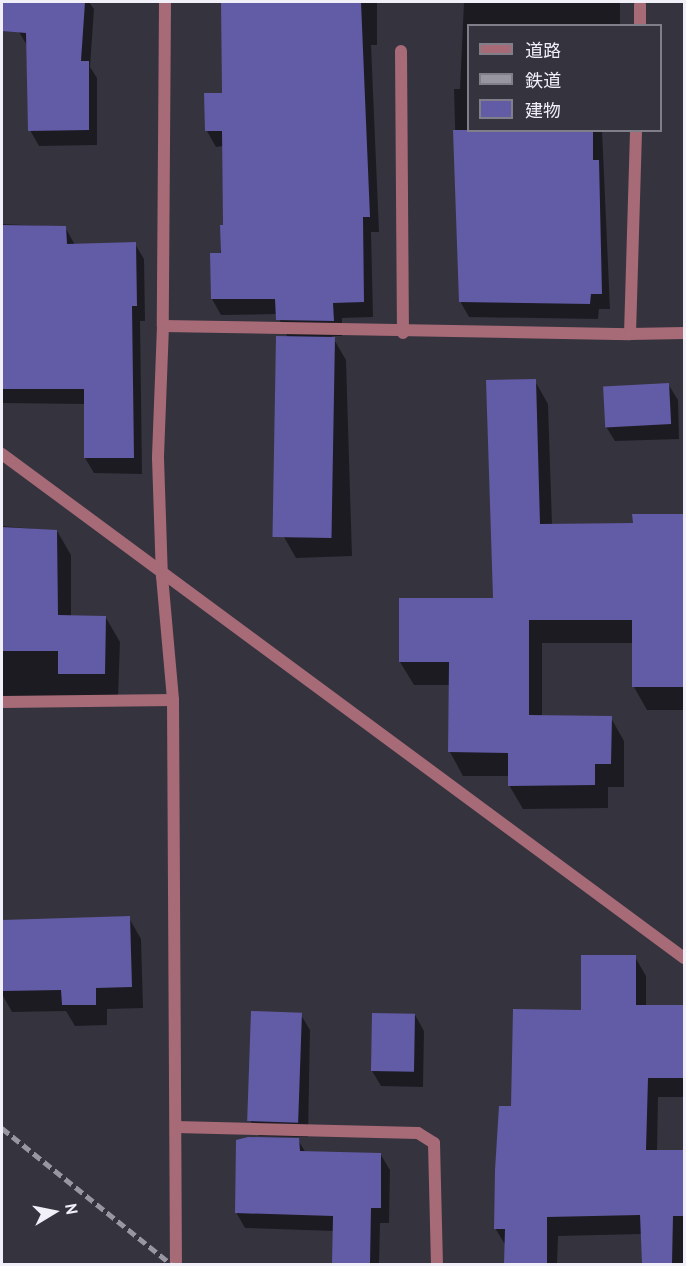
<!DOCTYPE html>
<meta charset="utf-8">
<style>
body{margin:0}
#map{position:relative;width:686px;height:1266px;overflow:hidden;background:#35333e;font-family:"PT Sans","Noto Sans JP",sans-serif}
div>[style]{position:absolute}
.shadow>*{inset:0;background:#0007}
.building>*{inset:0;background:#625ba6;transform-origin:0 0}
.minor>*{height:12px;margin:-6px;padding:0 6px;transform-origin:6px;border-radius:6px;background:#a76a77}
.rail>*{height:4.5px;margin-top:-2.25px;transform-origin:0;background:repeating-linear-gradient(90deg,#9896a0 0 9px,transparent 0 13.5px)}
span{translate:-50% -50%;white-space:nowrap;text-align:center;line-height:1.15;-webkit-text-stroke:6px #35333e;paint-order:stroke}
.frame{position:absolute;inset:0;border:3px solid #f1eff7;pointer-events:none}
.legend{position:absolute;left:467px;top:24px;width:195px;height:108px;box-sizing:border-box;background:#35333e;border:2px solid #807e88;margin:0;padding:8px 10px;list-style:none;font-size:18px;color:#f1eff7}
.legend li{display:flex;align-items:center;gap:12px;height:30px}
.legend b{width:30px;border:2px solid #807e88}
.north{position:absolute;left:24px;top:1182px;width:60px;height:60px;-webkit-text-stroke:4px #35333e;paint-order:stroke;rotate:80deg;font-size:16px;font-weight:700;line-height:24px;text-align:center;color:#f1eff7}
.north::after{content:'';display:block;margin:auto;width:21px;height:27px;background:#f1eff7;clip-path:polygon(50% 0,100% 100%,50% 72%,0 100%)}
</style>
<div id="map">
<div class="shadow">
<i style="clip-path:polygon(22px 2px,89px 2px,94px 9px,90px 67px,97px 78px,97px 145px,39px 146px,30px 130px,28px 47px,19px 32px)"></i>
<i style="clip-path:polygon(223px 2px,377px 2px,377px 45px,371px 45px,379px 232px,371px 232px,373px 317px,342px 318px,342px 336px,332px 336px,346px 360px,352px 556px,296px 558px,284px 537px,288px 338px,277px 314px,221px 315px,212px 299px,225px 227px,223px 146px,216px 147px,207px 131px,223px 94px)"></i>
<i style="clip-path:polygon(464px 2px,620px 2px,620px 26px,468px 26px,468px 130px,602px 130px,610px 309px,599px 309px,598px 319px,469px 317px,460px 301px,454px 89px,460px 89px)"></i>
<i style="clip-path:polygon(2px 224px,65px 227px,75px 245px,135px 244px,144px 259px,145px 321px,140px 321px,142px 474px,94px 473px,85px 458px,85px 404px,2px 403px)"></i>
<i style="clip-path:polygon(535px 381px,548px 404px,552px 525px,634px 525px,634px 516px,684px 516px,684px 710px,647px 710px,634px 687px,634px 643px,542px 643px,542px 717px,611px 718px,624px 741px,624px 787px,608px 787px,608px 808px,523px 809px,509px 785px,509px 776px,463px 776px,450px 752px,451px 685px,414px 685px,400px 662px,495px 599px)"></i>
<i style="clip-path:polygon(668px 384px,678px 400px,679px 439px,615px 441px,605px 425px)"></i>
<i style="clip-path:polygon(2px 526px,57px 531px,71px 555px,71px 617px,106px 618px,120px 642px,118px 698px,2px 701px)"></i>
<i style="clip-path:polygon(129px 918px,141px 939px,143px 1008px,107px 1009px,107px 1025px,75px 1026px,66px 1011px,12px 1012px,2px 994px,2px 922px)"></i>
<i style="clip-path:polygon(635px 957px,646px 976px,646px 1006px,684px 1006px,684px 1097px,658px 1097px,657px 1152px,684px 1151px,683px 1264px,644px 1264px,642px 1234px,558px 1236px,557px 1264px,505px 1264px,506px 1246px,495px 1228px,513px 1108px,582px 1012px)"></i>
<i style="clip-path:polygon(301px 1015px,310px 1030px,308px 1137px,259px 1136px,250px 1120px)"></i>
<i style="clip-path:polygon(415px 1015px,424px 1031px,423px 1087px,381px 1086px,372px 1071px)"></i>
<i style="clip-path:polygon(298px 1140px,306px 1153px,381px 1155px,390px 1170px,389px 1223px,380px 1223px,379px 1264px,333px 1264px,334px 1231px,245px 1228px,236px 1212px)"></i>
</div>
<div class="building">
<i style="clip-path:polygon(2px 2px,85px 2px,81px 61px,89px 61px,89px 130px,28px 131px,26px 33px,2px 31px)"></i>
<i style="clip-path:polygon(221px 2px,361px 2px,370px 217px,363px 217px,364px 302px,333px 303px,334px 321px,276px 320px,275px 299px,211px 299px,210px 253px,221px 253px,220px 225px,223px 225px,222px 131px,205px 131px,204px 93px,222px 93px)"></i>
<i style="clip-path:polygon(453px 130px,593px 130px,593px 160px,599px 160px,602px 294px,591px 294px,590px 304px,459px 302px)"></i>
<i style="clip-path:polygon(2px 225px,66px 226px,67px 244px,136px 242px,137px 306px,132px 306px,134px 458px,84px 458px,84px 389px,2px 389px)"></i>
<i style="left:276px;top:336px;width:59px;height:201px;rotate:1deg"></i>
<i style="clip-path:polygon(536px 379px,540px 524px,633px 523px,632px 514px,684px 514px,684px 687px,632px 687px,632px 620px,529px 620px,529px 715px,612px 716px,611px 764px,595px 764px,595px 785px,508px 786px,508px 753px,448px 752px,449px 662px,399px 662px,399px 598px,493px 598px,486px 380px)"></i>
<i style="left:669px;top:383px;width:41px;height:66px;rotate:87deg"></i>
<i style="clip-path:polygon(2px 527px,57px 530px,58px 615px,106px 616px,105px 674px,58px 674px,58px 651px,2px 651px)"></i>
<i style="clip-path:polygon(130px 916px,132px 987px,96px 988px,96px 1005px,62px 1005px,61px 990px,2px 991px,2px 920px)"></i>
<i style="clip-path:polygon(581px 955px,636px 955px,636px 1005px,684px 1005px,684px 1078px,648px 1078px,646px 1150px,684px 1150px,684px 1216px,673px 1216px,672px 1264px,642px 1264px,640px 1215px,547px 1217px,547px 1264px,504px 1264px,505px 1229px,494px 1229px,495px 1170px,499px 1106px,511px 1106px,513px 1009px,581px 1010px)"></i>
<i style="left:251px;top:1011px;width:51px;height:110px;rotate:2deg"></i>
<i style="left:372px;top:1013px;width:43px;height:58px;rotate:1deg"></i>
<i style="clip-path:polygon(248px 1137px,299px 1138px,300px 1151px,381px 1153px,381px 1208px,371px 1208px,370px 1264px,332px 1264px,333px 1216px,235px 1213px,236px 1140px)"></i>
</div>
<div class="minor">
<i style="left:165px;top:2px;width:324px;rotate:90.4deg"></i>
<i style="left:163px;top:326px;width:132px;rotate:92.2deg"></i>
<i style="left:158px;top:458px;width:118px;rotate:88.1deg"></i>
<i style="left:162px;top:576px;width:124px;rotate:84.9deg"></i>
<i style="left:173px;top:700px;width:564px;rotate:89.7deg"></i>
<i style="left:640px;top:26px;width:21px;rotate:-90deg"></i>
<i style="left:401px;top:51px;width:282px;rotate:89.6deg"></i>
<i style="left:163px;top:326px;width:467px;rotate:1deg"></i>
<i style="left:630px;top:334px;width:204px;rotate:-88.3deg"></i>
<i style="left:630px;top:334px;width:54px;rotate:-1.1deg"></i>
<i style="left:2px;top:454px;width:848px;rotate:36.46deg"></i>
<i style="left:2px;top:702px;width:171px;rotate:-0.7deg"></i>
<i style="left:176px;top:1127px;width:242px;rotate:1.4deg"></i>
<i style="left:418px;top:1133px;width:19px;rotate:32deg"></i>
<i style="left:434px;top:1143px;width:121px;rotate:88.6deg"></i>
</div>
<div class="rail">
<i style="left:2px;top:1128px;width:217px;rotate:38.8deg"></i>
</div>
<div class="frame"></div>
<ul class="legend">
<li><b style="height:8px;background:#a76a77"></b>道路</li>
<li><b style="height:8px;background:#9896a0"></b>鉄道</li>
<li><b style="height:16px;background:#625ba6"></b>建物</li>
</ul>
<div class="north">N</div>
</div>
